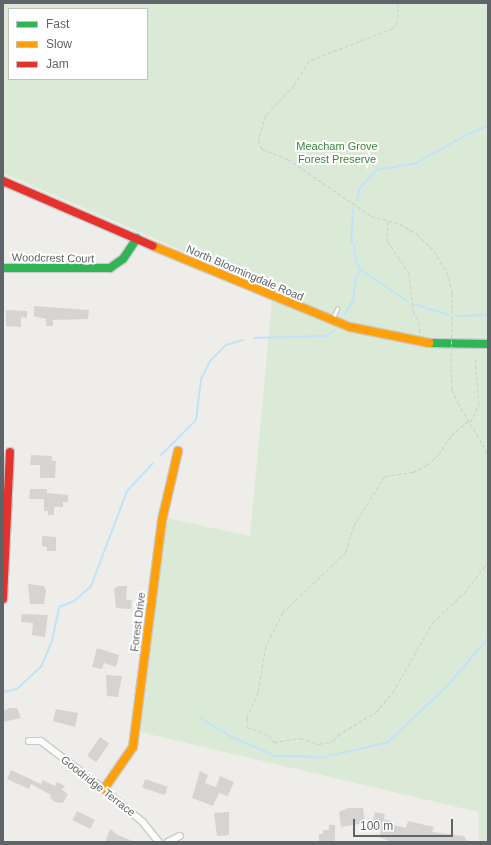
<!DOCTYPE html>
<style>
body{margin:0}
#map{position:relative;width:491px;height:845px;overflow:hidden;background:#efedea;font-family:Helvetica,sans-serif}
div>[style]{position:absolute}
.green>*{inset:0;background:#daead6}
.stream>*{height:2px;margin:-1px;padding:0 1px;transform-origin:1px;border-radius:1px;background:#c0e4f7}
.building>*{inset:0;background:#d6d4d3;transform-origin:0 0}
.path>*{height:1px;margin-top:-0.5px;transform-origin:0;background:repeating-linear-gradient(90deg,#cbcfcc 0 4px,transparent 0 6px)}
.roads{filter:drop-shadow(1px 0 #c9caca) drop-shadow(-1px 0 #c9caca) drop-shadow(0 1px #c9caca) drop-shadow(0 -1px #c9caca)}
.lane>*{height:2.5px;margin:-1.25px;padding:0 1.25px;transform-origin:1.25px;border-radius:1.25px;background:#fdfcfc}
.street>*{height:5.5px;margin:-2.75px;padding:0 2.75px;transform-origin:2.75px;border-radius:2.75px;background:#fdfcfc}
.fast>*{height:8px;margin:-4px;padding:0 4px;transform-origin:4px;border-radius:4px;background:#30b455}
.slow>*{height:8px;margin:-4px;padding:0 4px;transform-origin:4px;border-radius:4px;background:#ff9f0a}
.jam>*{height:8px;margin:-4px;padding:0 4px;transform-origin:4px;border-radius:4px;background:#e5322d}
.path-bridge>*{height:1px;margin-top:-0.5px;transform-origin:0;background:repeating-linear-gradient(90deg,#cbcfcc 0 4px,transparent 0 6px)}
span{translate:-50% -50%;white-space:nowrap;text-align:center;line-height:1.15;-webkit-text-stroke:4px #fff;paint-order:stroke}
.park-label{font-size:11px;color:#3b8538}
.street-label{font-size:11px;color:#5f6468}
.frame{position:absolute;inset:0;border:4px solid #5f6468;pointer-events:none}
.legend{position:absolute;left:8px;top:8px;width:140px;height:72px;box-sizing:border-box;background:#fff;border:1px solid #bfc1c3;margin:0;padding:5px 7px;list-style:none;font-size:12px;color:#5f6468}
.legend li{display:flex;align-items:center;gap:8px;height:20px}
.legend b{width:20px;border:1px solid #bfc1c3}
.scale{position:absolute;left:353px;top:819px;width:100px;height:18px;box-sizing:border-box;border:2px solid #5f6468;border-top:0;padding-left:5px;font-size:12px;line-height:14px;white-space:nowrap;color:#5f6468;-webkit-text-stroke:3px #fff;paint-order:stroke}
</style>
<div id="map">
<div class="green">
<i style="clip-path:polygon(evenodd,3px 3px,488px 3px,488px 842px,479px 842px,478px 812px,136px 731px,162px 517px,250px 536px,273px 290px,3px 173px,3px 3px,9px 9px,147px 9px,147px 79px,9px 79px,9px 9px)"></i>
</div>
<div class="stream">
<i style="left:357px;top:201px;width:13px;rotate:-77deg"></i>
<i style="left:360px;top:188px;width:24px;rotate:-48deg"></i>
<i style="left:376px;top:170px;width:41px;rotate:-9.9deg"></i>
<i style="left:416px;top:163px;width:60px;rotate:-29.1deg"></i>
<i style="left:468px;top:134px;width:22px;rotate:-22deg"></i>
<i style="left:353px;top:208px;width:33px;rotate:93deg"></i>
<i style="left:351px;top:241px;width:5px;rotate:53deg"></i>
<i style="left:354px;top:245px;width:17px;rotate:83deg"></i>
<i style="left:356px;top:262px;width:9px;rotate:58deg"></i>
<i style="left:361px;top:270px;width:57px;rotate:34.2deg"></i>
<i style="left:413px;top:304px;width:37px;rotate:17deg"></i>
<i style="left:345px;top:314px;width:16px;rotate:-60deg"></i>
<i style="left:353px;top:300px;width:23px;rotate:-83deg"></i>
<i style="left:356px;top:277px;width:9px;rotate:-54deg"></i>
<i style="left:457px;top:316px;width:31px;rotate:-2deg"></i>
<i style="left:254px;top:338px;width:71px;rotate:-1.6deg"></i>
<i style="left:325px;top:336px;width:10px;rotate:-29deg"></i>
<i style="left:161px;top:455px;width:49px;rotate:-45deg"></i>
<i style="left:196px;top:420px;width:41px;rotate:-83deg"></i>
<i style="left:201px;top:379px;width:20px;rotate:-63deg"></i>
<i style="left:210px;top:361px;width:23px;rotate:-45deg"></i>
<i style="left:226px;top:345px;width:18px;rotate:-16deg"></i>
<i style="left:3px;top:692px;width:14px;rotate:-12deg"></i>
<i style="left:17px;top:689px;width:33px;rotate:-43deg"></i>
<i style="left:41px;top:667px;width:28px;rotate:-67deg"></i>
<i style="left:52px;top:641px;width:35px;rotate:-78deg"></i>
<i style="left:59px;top:607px;width:16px;rotate:-22deg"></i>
<i style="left:74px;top:601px;width:23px;rotate:-41deg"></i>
<i style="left:91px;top:586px;width:102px;rotate:-69.2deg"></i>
<i style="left:127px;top:491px;width:38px;rotate:-47deg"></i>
<i style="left:201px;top:718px;width:36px;rotate:32deg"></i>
<i style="left:231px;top:737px;width:49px;rotate:22.9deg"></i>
<i style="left:276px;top:756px;width:49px;rotate:1.2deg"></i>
<i style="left:325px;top:757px;width:65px;rotate:-13.4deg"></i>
<i style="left:388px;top:742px;width:83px;rotate:-43.5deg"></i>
<i style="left:448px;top:685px;width:62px;rotate:-49.6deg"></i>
</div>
<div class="building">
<i style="clip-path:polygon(34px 306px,89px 310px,88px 319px,53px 320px,53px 326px,46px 326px,46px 319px,34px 316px)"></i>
<i style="clip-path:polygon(6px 310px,27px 311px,27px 318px,21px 317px,21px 327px,6px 326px)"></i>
<i style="clip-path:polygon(31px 455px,52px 456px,52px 461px,56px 461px,55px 478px,40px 478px,40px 465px,30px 465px)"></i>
<i style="clip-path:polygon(30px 489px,47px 489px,47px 493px,68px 495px,68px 502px,63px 502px,63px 507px,54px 507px,54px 515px,48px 515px,48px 511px,44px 511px,44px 499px,29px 499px)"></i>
<i style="clip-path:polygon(42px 536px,56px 537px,56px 551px,47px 551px,47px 547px,42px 546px)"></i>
<i style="clip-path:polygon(28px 584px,44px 586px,46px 591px,44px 604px,30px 604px)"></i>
<i style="clip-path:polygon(118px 586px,127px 586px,126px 600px,132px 600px,131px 609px,116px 608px,114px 589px)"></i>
<i style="clip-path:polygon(22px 614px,48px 615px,45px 637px,32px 635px,33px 623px,21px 622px)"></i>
<i style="clip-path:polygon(97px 648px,119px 655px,116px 667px,104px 663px,102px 669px,92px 667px)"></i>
<i style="clip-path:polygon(106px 675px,122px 676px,118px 697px,107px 696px)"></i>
<i style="clip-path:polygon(10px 708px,17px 708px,21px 718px,3px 722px,3px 711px)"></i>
<i style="clip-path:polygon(56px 709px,78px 713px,75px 727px,53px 721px)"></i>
<i style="left:100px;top:737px;width:11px;height:23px;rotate:34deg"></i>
<i style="clip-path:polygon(11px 770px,41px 784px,43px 780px,55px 786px,57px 782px,65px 786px,62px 790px,68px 794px,63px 803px,55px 802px,50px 798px,51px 795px,31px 784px,29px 789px,7px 779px)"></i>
<i style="clip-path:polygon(200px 771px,208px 775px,205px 783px,216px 787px,220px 776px,234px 782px,228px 796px,219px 793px,213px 806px,192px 798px)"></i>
<i style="left:145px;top:779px;width:24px;height:9px;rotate:19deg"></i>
<i style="clip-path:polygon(348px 808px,363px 808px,365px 823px,341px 827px,339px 812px)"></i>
<i style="left:77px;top:811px;width:20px;height:10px;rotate:27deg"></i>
<i style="clip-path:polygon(229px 812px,229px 835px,217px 836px,214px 813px)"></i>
<i style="clip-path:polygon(375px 812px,385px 814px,384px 819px,391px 821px,390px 824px,406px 828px,408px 821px,434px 827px,432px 832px,464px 836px,468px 842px,392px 842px,379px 837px,381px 830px,371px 828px)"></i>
<i style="clip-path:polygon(329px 825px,335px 825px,335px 842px,319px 842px,319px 834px,323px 834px,323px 830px,329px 830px)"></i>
<i style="clip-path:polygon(110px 829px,118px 835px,135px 842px,105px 842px)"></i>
</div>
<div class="path">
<i style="left:398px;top:3px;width:18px;rotate:90deg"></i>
<i style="left:398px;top:21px;width:9px;rotate:126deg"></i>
<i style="left:393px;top:28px;width:90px;rotate:158.6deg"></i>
<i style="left:309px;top:61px;width:28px;rotate:122deg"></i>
<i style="left:294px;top:85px;width:41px;rotate:133deg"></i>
<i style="left:266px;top:115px;width:26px;rotate:108deg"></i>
<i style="left:258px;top:140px;width:10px;rotate:66deg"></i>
<i style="left:262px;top:149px;width:28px;rotate:21deg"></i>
<i style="left:288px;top:159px;width:101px;rotate:34.5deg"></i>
<i style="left:371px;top:216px;width:30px;rotate:15deg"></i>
<i style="left:400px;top:224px;width:20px;rotate:30deg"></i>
<i style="left:417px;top:234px;width:24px;rotate:45deg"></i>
<i style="left:434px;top:251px;width:25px;rotate:58deg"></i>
<i style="left:447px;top:272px;width:21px;rotate:76deg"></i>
<i style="left:452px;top:292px;width:29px;rotate:90deg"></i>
<i style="left:388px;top:221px;width:20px;rotate:93deg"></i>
<i style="left:387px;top:241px;width:39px;rotate:55deg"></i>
<i style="left:409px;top:273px;width:38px;rotate:84deg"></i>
<i style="left:413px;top:311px;width:13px;rotate:63deg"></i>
<i style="left:419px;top:323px;width:11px;rotate:85deg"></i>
<i style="left:451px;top:368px;width:21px;rotate:87deg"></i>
<i style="left:452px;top:389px;width:15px;rotate:67deg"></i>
<i style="left:458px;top:403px;width:59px;rotate:59.5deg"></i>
<i style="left:468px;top:421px;width:23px;rotate:139deg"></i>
<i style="left:451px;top:436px;width:22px;rotate:124deg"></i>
<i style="left:439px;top:454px;width:16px;rotate:137deg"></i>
<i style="left:427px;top:465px;width:16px;rotate:153deg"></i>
<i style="left:413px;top:472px;width:28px;rotate:172deg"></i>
<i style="left:385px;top:476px;width:58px;rotate:122.3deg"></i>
<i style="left:354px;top:525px;width:28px;rotate:107deg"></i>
<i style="left:346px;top:552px;width:87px;rotate:136.4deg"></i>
<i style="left:283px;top:612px;width:38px;rotate:117deg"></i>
<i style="left:266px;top:646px;width:47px;rotate:99.9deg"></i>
<i style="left:258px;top:692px;width:27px;rotate:114deg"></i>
<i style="left:247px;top:717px;width:10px;rotate:90deg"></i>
<i style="left:247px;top:727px;width:23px;rotate:20deg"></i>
<i style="left:269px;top:735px;width:9px;rotate:54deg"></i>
<i style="left:274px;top:742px;width:26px;rotate:-9deg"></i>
<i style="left:300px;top:738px;width:20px;rotate:18deg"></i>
<i style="left:319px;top:744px;width:14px;rotate:-12deg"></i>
<i style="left:333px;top:741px;width:8px;rotate:-50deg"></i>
<i style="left:338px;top:735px;width:44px;rotate:-31.2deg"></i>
<i style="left:376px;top:712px;width:26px;rotate:-50deg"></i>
<i style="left:393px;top:692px;width:81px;rotate:-60.3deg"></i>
<i style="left:433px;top:622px;width:42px;rotate:-43.1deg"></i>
<i style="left:464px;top:593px;width:39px;rotate:-52deg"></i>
<i style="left:470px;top:422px;width:20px;rotate:-63deg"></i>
<i style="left:479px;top:404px;width:48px;rotate:-94.8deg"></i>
</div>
<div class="roads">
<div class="lane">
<i style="left:333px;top:318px;width:10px;rotate:-66deg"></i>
</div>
<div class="street">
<i style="left:29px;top:741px;width:12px"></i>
<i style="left:41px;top:741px;width:79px;rotate:37.3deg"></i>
<i style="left:104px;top:789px;width:51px;rotate:40.2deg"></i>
<i style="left:143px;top:822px;width:26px;rotate:51deg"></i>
<i style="left:168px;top:842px;width:13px;rotate:-27deg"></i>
</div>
<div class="fast">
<i style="left:3px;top:268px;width:107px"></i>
<i style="left:110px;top:268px;width:16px;rotate:-35deg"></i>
<i style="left:123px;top:259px;width:25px;rotate:-56deg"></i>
<i style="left:429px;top:343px;width:59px;rotate:1deg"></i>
</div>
<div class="slow">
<i style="left:153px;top:246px;width:213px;rotate:22.4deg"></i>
<i style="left:350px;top:327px;width:81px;rotate:11.4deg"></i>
<i style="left:104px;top:789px;width:51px;rotate:-55.4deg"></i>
<i style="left:133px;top:747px;width:229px;rotate:-82.7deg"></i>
<i style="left:162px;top:520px;width:71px;rotate:-76.9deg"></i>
</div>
<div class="jam">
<i style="left:3px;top:181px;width:163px;rotate:23.4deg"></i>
<i style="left:3px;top:599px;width:147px;rotate:-87.3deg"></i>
</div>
</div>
<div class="path-bridge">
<i style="left:451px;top:368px;width:47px;rotate:-88.8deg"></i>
</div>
<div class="park-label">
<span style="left:337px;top:153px">Meacham Grove<br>Forest Preserve</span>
</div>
<div class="street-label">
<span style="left:53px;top:258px;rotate:1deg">Woodcrest Court</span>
<span style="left:245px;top:273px;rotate:23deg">North Bloomingdale Road</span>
<span style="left:138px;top:622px;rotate:-83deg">Forest Drive</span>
<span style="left:98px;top:786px;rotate:38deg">Goodridge Terrace</span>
</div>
<div class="frame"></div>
<ul class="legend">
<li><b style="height:5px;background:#30b455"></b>Fast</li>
<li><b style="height:5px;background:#ff9f0a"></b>Slow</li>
<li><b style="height:5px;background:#e5322d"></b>Jam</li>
</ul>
<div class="scale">100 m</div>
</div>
